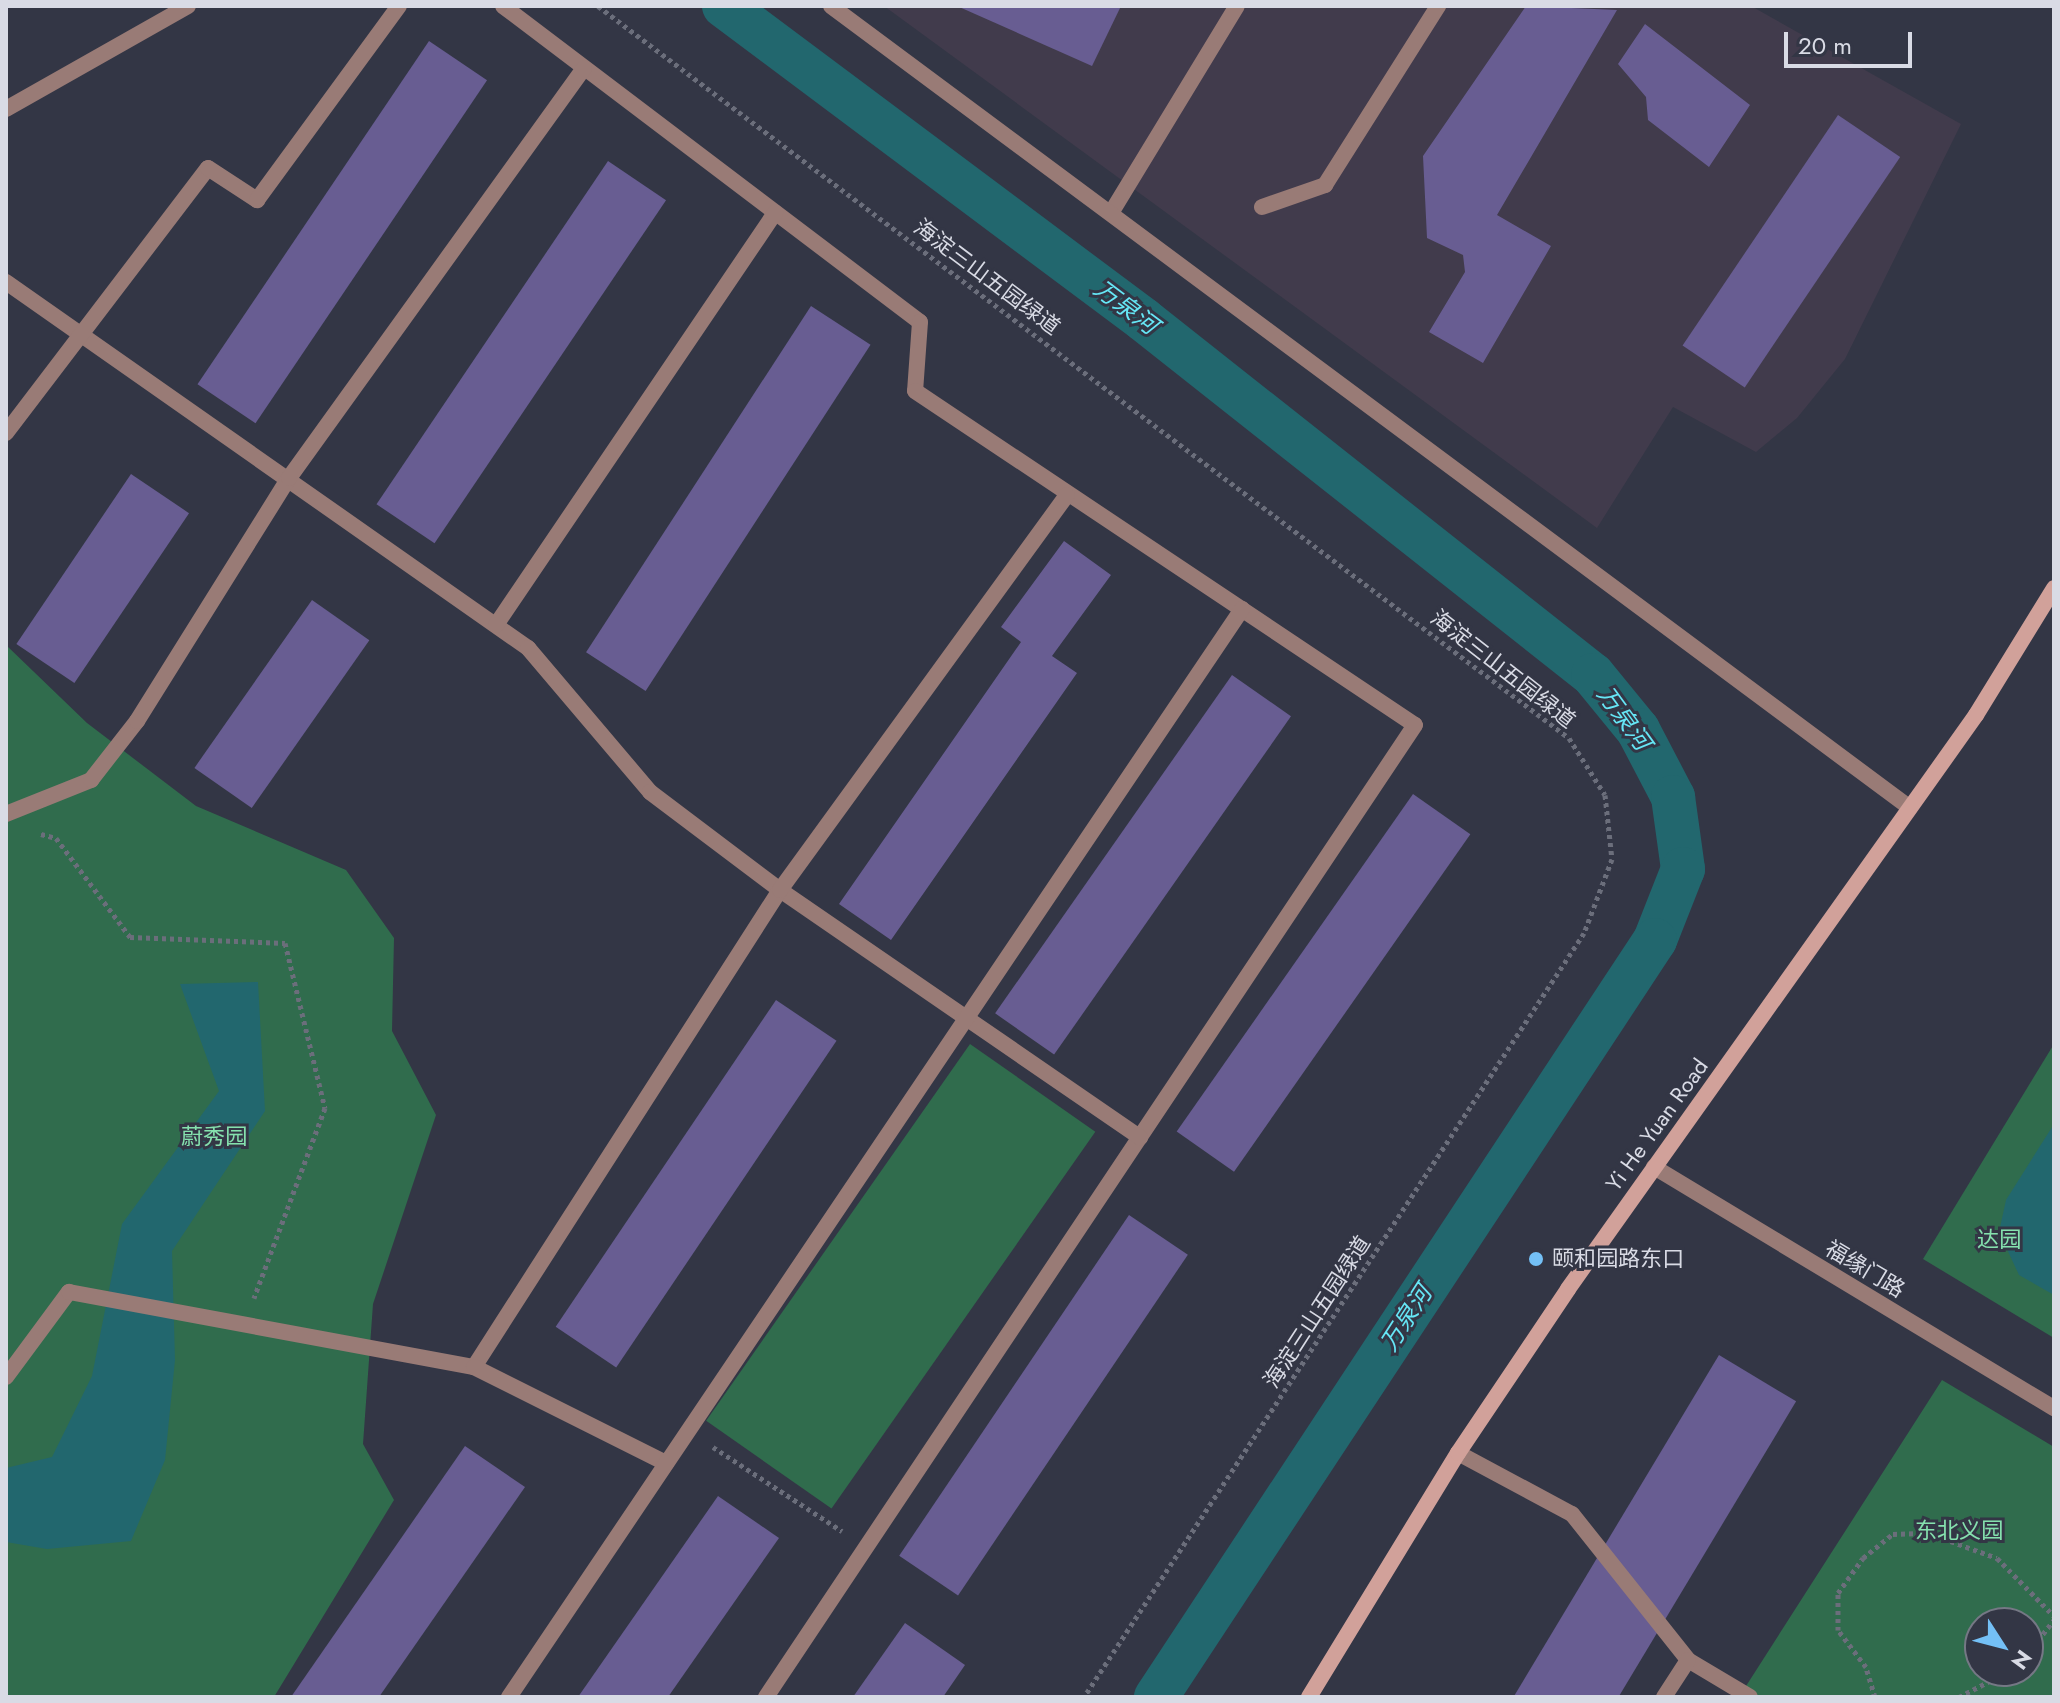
<!DOCTYPE html>
<meta charset="utf-8">
<style>
body{margin:0}
#map{position:relative;width:2060px;height:1703px;overflow:hidden;background:#333645;font-family:Jost,"Noto Sans SC",sans-serif}
div>[style]{position:absolute}
.commercial>*{inset:0;background:#413b4c}
.green>*{inset:0;background:#306c4d;transform-origin:0 0}
.water>*{inset:0;background:#22676e}
.canal>*{height:44px;margin:-22px;padding:0 22px;transform-origin:22px;border-radius:22px;background:#22676e}
.building>*{inset:0;background:#685d92;transform-origin:0 0}
.path>*{height:5px;margin-top:-2.5px;transform-origin:0;background:repeating-linear-gradient(90deg,#6b6e7b 0 4px,transparent 0 8px)}
.lane>*{height:16px;margin:-8px;padding:0 8px;transform-origin:8px;border-radius:8px;background:#997b76}
.street>*{height:16px;margin:-8px;padding:0 8px;transform-origin:8px;border-radius:8px;background:#997b76}
.secondary>*{height:16px;margin:-8px;padding:0 8px;transform-origin:8px;border-radius:8px;background:#d1a19a}
.dots>*{width:22px;height:22px;translate:-50% -50%;box-sizing:border-box;border:4px solid #333645;border-radius:50%}
span{translate:-50% -50%;white-space:nowrap;text-align:center;line-height:1.15;-webkit-text-stroke:6px #333645;paint-order:stroke}
.street-label{font-size:22px;color:#d9dbe5}
.park-label{font-size:22px;color:#85e1ae}
.poi-label{font-size:22px;color:#d9dbe5}
.left{translate:0 -50%;text-align:left}
.water-label{font-size:24px;color:#66e7f6;font-style:italic}
.frame{position:absolute;inset:0;border:8px solid #d9dbe5;pointer-events:none}
.north{position:absolute;left:1964px;top:1607px;width:80px;height:80px;box-sizing:border-box;background:#333645;border:2px solid #757885;border-radius:50%;rotate:126deg;font-size:22px;font-weight:700;line-height:32px;text-align:center;color:#d9dbe5}
.north::after{content:'';display:block;margin:auto;width:28px;height:36px;background:#74c0f6;clip-path:polygon(50% 0,100% 100%,50% 72%,0 100%)}
.scale{position:absolute;left:1784px;top:32px;width:128px;height:36px;box-sizing:border-box;border:4px solid #d9dbe5;border-top:0;padding-left:10px;font-size:24px;line-height:28px;white-space:nowrap;color:#d9dbe5;-webkit-text-stroke:6px #333645;paint-order:stroke}
</style>
<div id="map">
<div class="commercial">
<i style="clip-path:polygon(884px 6px,1751px 6px,1961px 124px,1845px 359px,1797px 418px,1756px 452px,1673px 407px,1597px 528px)"></i>
</div>
<div class="green">
<i style="clip-path:polygon(6px 645px,87px 723px,196px 806px,346px 870px,394px 938px,392px 1031px,436px 1115px,373px 1304px,363px 1444px,394px 1500px,274px 1697px,6px 1697px)"></i>
<i style="left:970px;top:1044px;width:153px;height:460px;rotate:35deg"></i>
<i style="clip-path:polygon(2054px 1044px,2054px 1338px,1923px 1259px)"></i>
<i style="clip-path:polygon(evenodd,1942px 1380px,2054px 1447px,2054px 1697px,1739px 1697px,1942px 1380px,1980px 1623px,2028px 1623px,2028px 1671px,1980px 1671px,1980px 1623px)"></i>
</div>
<div class="water">
<i style="clip-path:polygon(258px 982px,265px 1111px,172px 1251px,175px 1360px,165px 1460px,131px 1541px,47px 1549px,6px 1542px,6px 1468px,52px 1457px,92px 1376px,122px 1224px,219px 1091px,180px 984px)"></i>
<i style="clip-path:polygon(2054px 1124px,2054px 1295px,2019px 1275px,1999px 1232px,2006px 1200px)"></i>
</div>
<div class="canal">
<i style="left:724px;top:6px;width:524px;rotate:36.78deg"></i>
<i style="left:1144px;top:320px;width:572px;rotate:38.33deg"></i>
<i style="left:1593px;top:675px;width:71px;rotate:50.7deg"></i>
<i style="left:1638px;top:730px;width:76px;rotate:62.4deg"></i>
<i style="left:1673px;top:797px;width:73px;rotate:82.1deg"></i>
<i style="left:1683px;top:869px;width:76px;rotate:111.5deg"></i>
<i style="left:1655px;top:940px;width:907px;rotate:123.39deg"></i>
</div>
<div class="building">
<i style="clip-path:polygon(957px 6px,1121px 6px,1092px 66px)"></i>
<i style="clip-path:polygon(1526px 6px,1617px 10px,1497px 215px,1551px 246px,1483px 363px,1429px 332px,1465px 272px,1463px 255px,1427px 238px,1423px 156px)"></i>
<i style="clip-path:polygon(1645px 24px,1750px 105px,1709px 167px,1648px 120px,1646px 97px,1618px 64px)"></i>
<i style="left:429px;top:41px;width:70px;height:414px;rotate:34deg"></i>
<i style="left:1838px;top:115px;width:75px;height:278px;rotate:34deg"></i>
<i style="left:608px;top:161px;width:70px;height:414px;rotate:34deg"></i>
<i style="left:811px;top:306px;width:71px;height:413px;rotate:33deg"></i>
<i style="left:131px;top:474px;width:70px;height:205px;rotate:34deg"></i>
<i style="clip-path:polygon(1064px 541px,1111px 575px,1052px 656px,1077px 673px,891px 940px,839px 904px,1021px 642px,1001px 627px)"></i>
<i style="left:312px;top:600px;width:70px;height:205px;rotate:35deg"></i>
<i style="left:1232px;top:675px;width:72px;height:413px;rotate:35deg"></i>
<i style="left:1413px;top:794px;width:70px;height:412px;rotate:35deg"></i>
<i style="left:776px;top:1000px;width:73px;height:394px;rotate:34deg"></i>
<i style="left:1129px;top:1215px;width:71px;height:411px;rotate:34deg"></i>
<i style="left:1719px;top:1355px;width:90px;height:399px;rotate:31deg"></i>
<i style="clip-path:polygon(465px 1446px,525px 1487px,379px 1697px,291px 1697px)"></i>
<i style="clip-path:polygon(718px 1496px,779px 1538px,668px 1697px,578px 1697px)"></i>
<i style="clip-path:polygon(905px 1623px,965px 1665px,943px 1697px,853px 1697px)"></i>
</div>
<div class="path">
<i style="left:598px;top:6px;width:1216px;rotate:37.01deg"></i>
<i style="left:1569px;top:738px;width:67px;rotate:57.7deg"></i>
<i style="left:1605px;top:795px;width:64px;rotate:83.8deg"></i>
<i style="left:1612px;top:859px;width:79px;rotate:110.7deg"></i>
<i style="left:1584px;top:933px;width:913px;rotate:123.2deg"></i>
<i style="left:41px;top:834px;width:16px;rotate:15deg"></i>
<i style="left:56px;top:838px;width:124px;rotate:53.2deg"></i>
<i style="left:130px;top:937px;width:155px;rotate:2.2deg"></i>
<i style="left:285px;top:943px;width:170px;rotate:76.4deg"></i>
<i style="left:325px;top:1108px;width:203px;rotate:110.5deg"></i>
<i style="left:713px;top:1447px;width:154px;rotate:33.1deg"></i>
<i style="left:2028px;top:1653px;width:42px;rotate:-51.8deg"></i>
<i style="left:1875px;top:1697px;width:31px;rotate:-107deg"></i>
<i style="left:1866px;top:1667px;width:46px;rotate:-127.1deg"></i>
<i style="left:1838px;top:1630px;width:37px;rotate:-90deg"></i>
<i style="left:1838px;top:1593px;width:43px;rotate:-54.5deg"></i>
<i style="left:1863px;top:1558px;width:38px;rotate:-39deg"></i>
<i style="left:1893px;top:1534px;width:35px;rotate:-2deg"></i>
<i style="left:1928px;top:1533px;width:73px;rotate:19.9deg"></i>
<i style="left:1997px;top:1558px;width:81px;rotate:45.5deg"></i>
<i style="left:1959px;top:1697px;width:56px;rotate:-27.5deg"></i>
</div>
<div class="lane">
<i style="left:503px;top:6px;width:523px;rotate:37.15deg"></i>
<i style="left:920px;top:322px;width:69px;rotate:94.1deg"></i>
<i style="left:915px;top:391px;width:601px;rotate:33.74deg"></i>
<i style="left:1415px;top:725px;width:1169px;rotate:123.73deg"></i>
<i style="left:1262px;top:207px;width:67px;rotate:-19.2deg"></i>
<i style="left:1325px;top:185px;width:212px;rotate:-57.7deg"></i>
<i style="left:1111px;top:213px;width:242px;rotate:-58.7deg"></i>
<i style="left:6px;top:282px;width:638px;rotate:35.04deg"></i>
<i style="left:528px;top:648px;width:189px;rotate:49.7deg"></i>
<i style="left:650px;top:792px;width:163px;rotate:37deg"></i>
<i style="left:780px;top:890px;width:437px;rotate:34.5deg"></i>
<i style="left:6px;top:433px;width:333px;rotate:-52.7deg"></i>
<i style="left:208px;top:168px;width:59px;rotate:33.1deg"></i>
<i style="left:257px;top:200px;width:240px;rotate:-53.8deg"></i>
<i style="left:496px;top:625px;width:498px;rotate:-55.9deg"></i>
<i style="left:6px;top:814px;width:92px;rotate:-21.8deg"></i>
<i style="left:91px;top:780px;width:75px;rotate:-52.1deg"></i>
<i style="left:137px;top:721px;width:287px;rotate:-58deg"></i>
<i style="left:289px;top:478px;width:505px;rotate:-54.26deg"></i>
<i style="left:474px;top:1367px;width:567px;rotate:-57.32deg"></i>
<i style="left:780px;top:890px;width:488px;rotate:-54deg"></i>
<i style="left:6px;top:1377px;width:106px;rotate:-53.5deg"></i>
<i style="left:69px;top:1292px;width:412px;rotate:10.5deg"></i>
<i style="left:474px;top:1367px;width:215px;rotate:26.6deg"></i>
<i style="left:1458px;top:1453px;width:129px;rotate:28.2deg"></i>
<i style="left:1572px;top:1514px;width:186px;rotate:51.5deg"></i>
<i style="left:1688px;top:1660px;width:72px;rotate:30.8deg"></i>
<i style="left:509px;top:1697px;width:1312px;rotate:-56.03deg"></i>
<i style="left:1664px;top:1697px;width:44px;rotate:-57deg"></i>
</div>
<div class="street">
<i style="left:831px;top:6px;width:1344px;rotate:36.62deg"></i>
<i style="left:6px;top:109px;width:209px;rotate:-29.5deg"></i>
<i style="left:1654px;top:1167px;width:467px;rotate:31.1deg"></i>
</div>
<div class="secondary">
<i style="left:1309px;top:1697px;width:286px;rotate:-58.6deg"></i>
<i style="left:1458px;top:1453px;width:197px;rotate:-56.1deg"></i>
<i style="left:1568px;top:1289px;width:704px;rotate:-54.59deg"></i>
<i style="left:1976px;top:715px;width:149px;rotate:-58.4deg"></i>
</div>
<div class="dots">
<i style="left:1536px;top:1259px;background:#74c0f6"></i>
</div>
<div class="street-label">
<span style="left:987px;top:277px;rotate:37deg">海淀三山五园绿道</span>
<span style="left:1503px;top:669px;rotate:38deg">海淀三山五园绿道</span>
<span style="left:1657px;top:1125px;rotate:-54deg">Yi He Yuan Road</span>
<span style="left:1865px;top:1269px;rotate:31deg">福缘门路</span>
<span style="left:1317px;top:1312px;rotate:-57deg">海淀三山五园绿道</span>
</div>
<div class="park-label">
<span style="left:214px;top:1137px">蔚秀园</span>
<span style="left:1999px;top:1240px">达园</span>
<span style="left:1959px;top:1531px">东北义园</span>
</div>
<div class="poi-label">
<span class="left" style="left:1552px;top:1259px">颐和园路东口</span>
</div>
<div class="water-label">
<span style="left:1126px;top:307px;rotate:37deg">万泉河</span>
<span style="left:1624px;top:718px;rotate:54deg">万泉河</span>
<span style="left:1406px;top:1318px;rotate:-57deg">万泉河</span>
</div>
<div class="frame"></div>
<div class="north">N</div>
<div class="scale">20 m</div>
</div>
